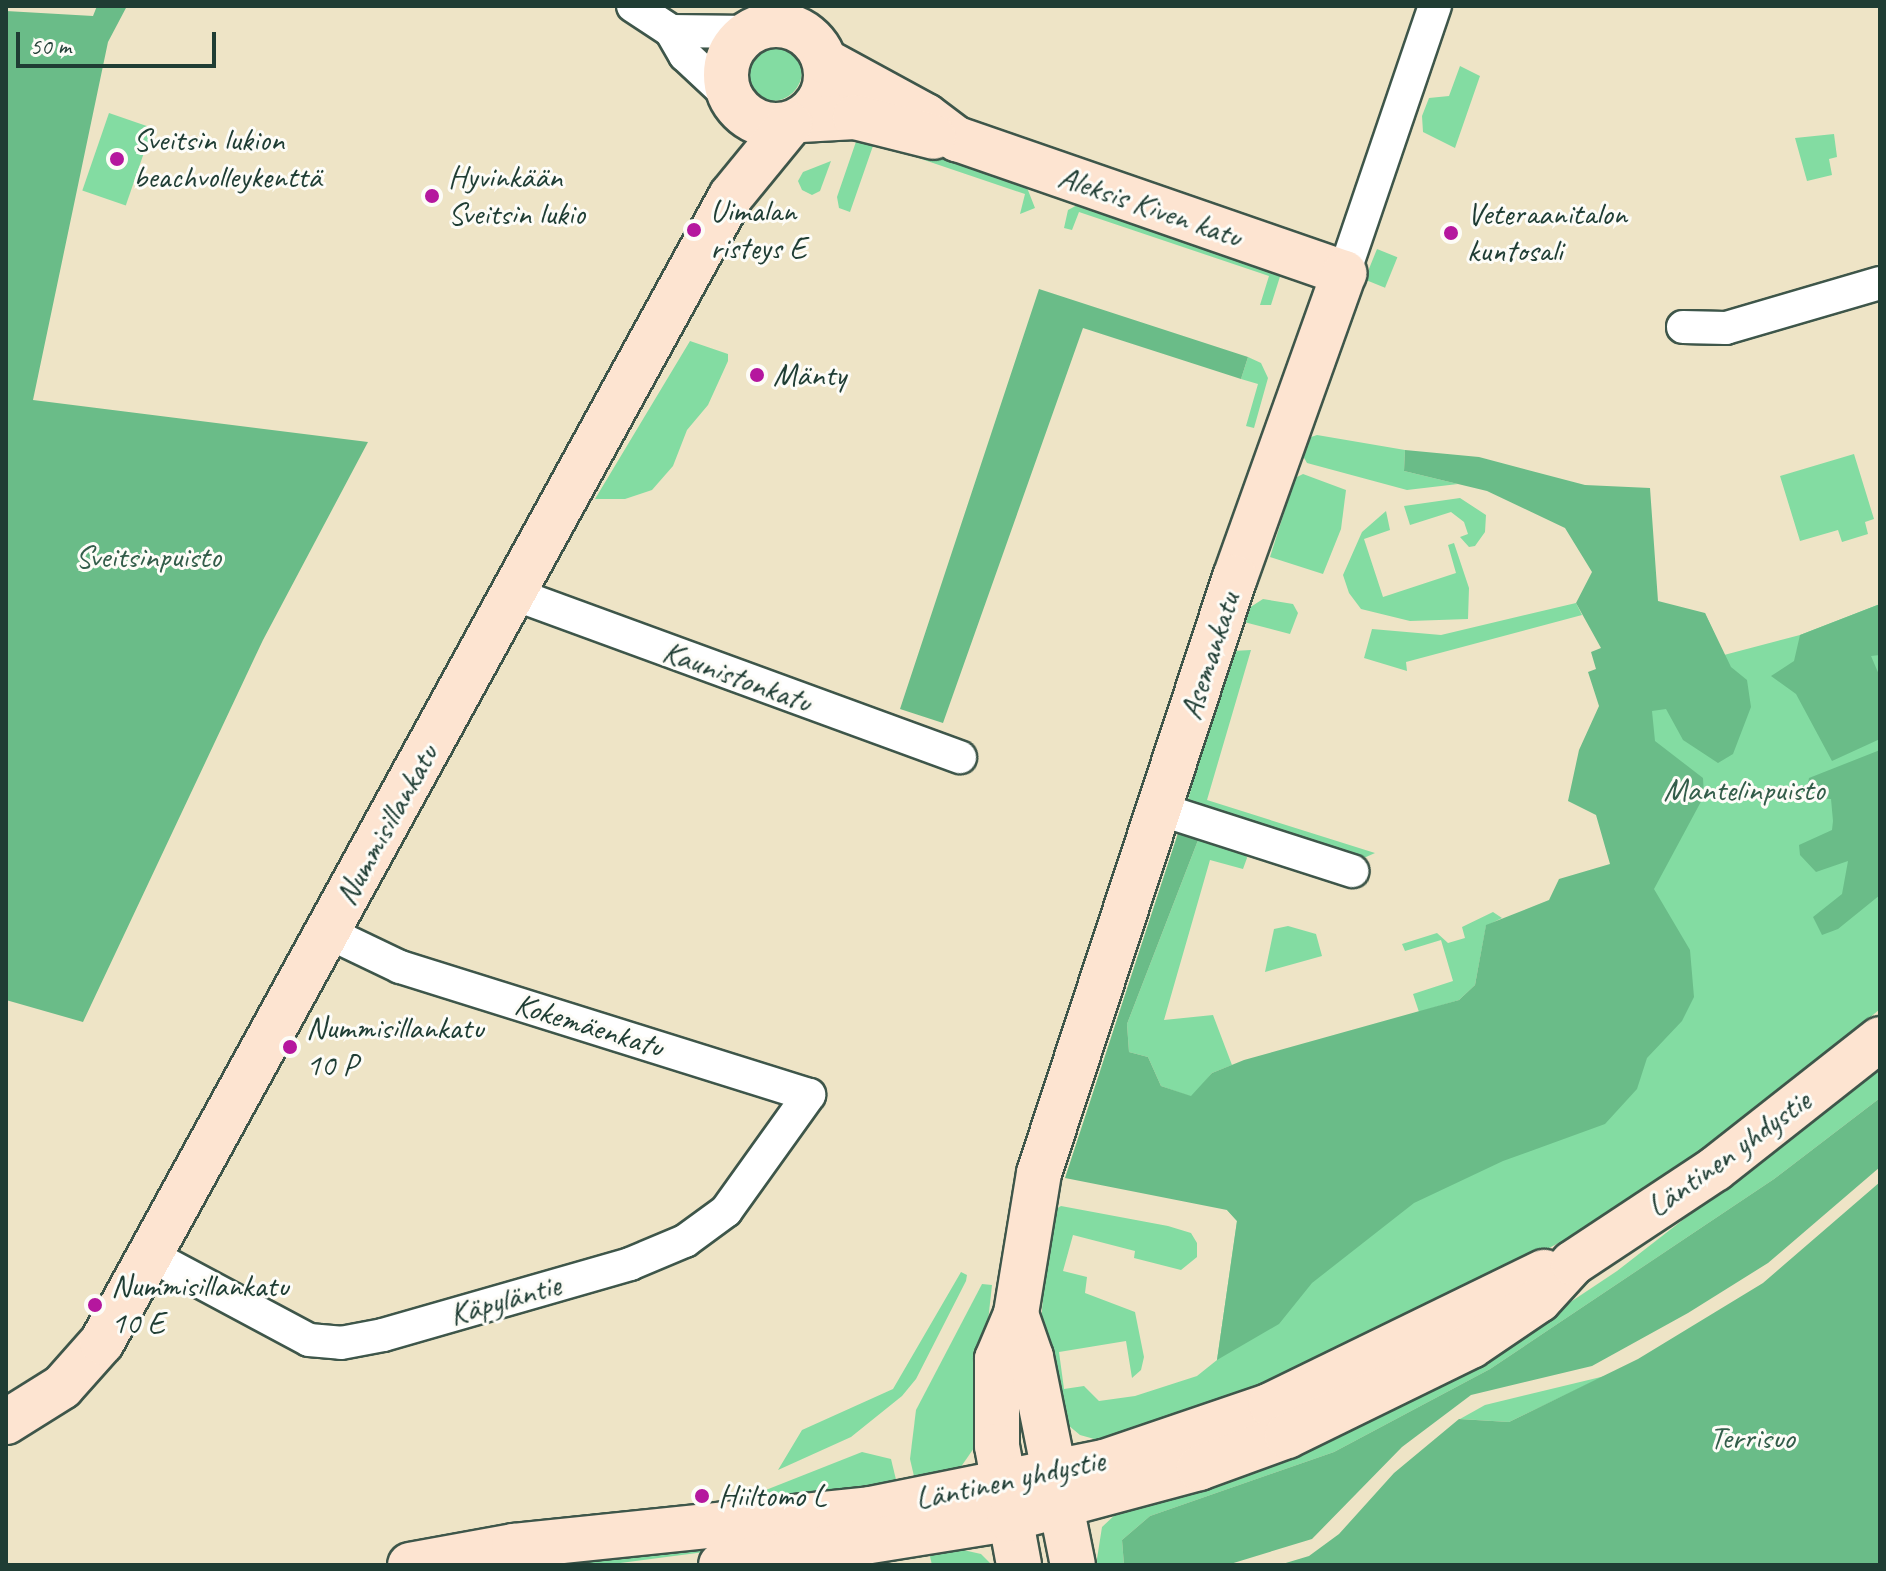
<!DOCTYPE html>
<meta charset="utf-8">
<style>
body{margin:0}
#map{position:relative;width:1886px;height:1571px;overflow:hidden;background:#eee4c6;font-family:Caveat,sans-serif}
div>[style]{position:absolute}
.green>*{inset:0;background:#83dca2;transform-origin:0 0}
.round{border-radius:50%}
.forest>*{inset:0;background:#6abc88}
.roads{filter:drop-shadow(2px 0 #3e564a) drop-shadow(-2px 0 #3e564a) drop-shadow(0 2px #3e564a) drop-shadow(0 -2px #3e564a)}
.street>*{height:32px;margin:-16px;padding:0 16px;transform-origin:16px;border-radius:16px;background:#fff}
.secondary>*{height:44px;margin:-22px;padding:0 22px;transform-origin:22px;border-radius:22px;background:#fde4d1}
.secondary>.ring{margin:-22px;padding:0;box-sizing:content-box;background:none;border:44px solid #fde4d1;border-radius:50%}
.dots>*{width:22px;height:22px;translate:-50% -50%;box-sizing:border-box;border:4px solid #fdfcf7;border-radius:50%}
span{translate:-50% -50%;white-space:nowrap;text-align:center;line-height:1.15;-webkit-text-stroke:6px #fdfcf7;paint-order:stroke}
.poi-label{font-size:32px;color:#1f3d34}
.left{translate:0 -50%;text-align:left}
.street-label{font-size:32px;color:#1f3d34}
.park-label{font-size:32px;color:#335d4a}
.frame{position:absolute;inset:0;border:8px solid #1f3d34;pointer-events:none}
.scale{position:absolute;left:16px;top:32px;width:200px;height:36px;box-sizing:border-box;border:4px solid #1f3d34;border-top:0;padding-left:10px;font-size:24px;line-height:28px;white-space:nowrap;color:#1f3d34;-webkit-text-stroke:6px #fdfcf7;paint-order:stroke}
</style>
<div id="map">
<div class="green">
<i class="round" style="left:742px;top:41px;width:60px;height:60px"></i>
<i style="clip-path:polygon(1460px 66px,1480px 76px,1455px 148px,1423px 132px,1422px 116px,1429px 98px,1449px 96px)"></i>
<i style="left:109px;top:113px;width:46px;height:82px;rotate:19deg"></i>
<i style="clip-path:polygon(860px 130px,1024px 180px,1035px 208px,1020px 214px,1025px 194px,874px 143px,850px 212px,839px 208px,837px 197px)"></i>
<i style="clip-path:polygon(1834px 134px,1837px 157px,1829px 159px,1832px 175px,1807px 181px,1795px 138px)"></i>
<i style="clip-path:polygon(831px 161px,820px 191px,812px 195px,802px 190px,798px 181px,803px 172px)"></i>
<i style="clip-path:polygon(1083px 202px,1283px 267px,1271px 305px,1260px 305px,1269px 276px,1079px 212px,1072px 230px,1064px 228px,1068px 210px)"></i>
<i style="left:1377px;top:249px;width:22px;height:33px;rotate:22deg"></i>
<i style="clip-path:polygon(690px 341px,728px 354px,728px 361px,708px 405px,687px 430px,673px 466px,652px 490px,625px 499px,595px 499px)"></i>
<i style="clip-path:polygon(1248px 357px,1261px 363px,1268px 378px,1254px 428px,1246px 426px,1258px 384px,1241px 379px)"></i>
<i style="clip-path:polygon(1317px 435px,1405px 450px,1404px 471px,1458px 484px,1407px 490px,1307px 463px,1303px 456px,1308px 438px)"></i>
<i style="clip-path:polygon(1854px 454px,1874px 519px,1865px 522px,1868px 534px,1842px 542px,1838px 530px,1800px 541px,1780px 476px)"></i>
<i style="clip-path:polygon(1303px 474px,1346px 490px,1341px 529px,1323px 574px,1270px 557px,1295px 478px)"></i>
<i style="clip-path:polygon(1460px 498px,1486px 515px,1485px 532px,1475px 546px,1469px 547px,1460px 537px,1468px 534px,1464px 522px,1451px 512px,1410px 525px,1404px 506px)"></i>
<i style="clip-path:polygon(1386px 511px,1390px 530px,1364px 539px,1383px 597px,1456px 573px,1448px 545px,1454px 543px,1469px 588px,1468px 619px,1410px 621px,1361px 609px,1349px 593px,1343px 575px,1362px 532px)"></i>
<i style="clip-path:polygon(1263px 599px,1293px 604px,1298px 613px,1290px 634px,1244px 622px,1249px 608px)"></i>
<i style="clip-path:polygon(1576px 603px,1582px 615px,1406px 662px,1407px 671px,1364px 658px,1372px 629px,1441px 635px)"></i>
<i style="clip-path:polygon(1880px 604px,1880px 1009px,1747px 1122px,1608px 1216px,1369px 1346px,1105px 1442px,1080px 1435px,1068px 1425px,1057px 1408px,1040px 1338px,1049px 1213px,1061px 1206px,1168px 1226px,1191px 1233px,1197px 1243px,1197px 1257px,1181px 1270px,1134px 1258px,1135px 1251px,1073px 1235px,1063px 1271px,1087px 1277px,1085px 1293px,1135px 1312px,1144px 1357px,1141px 1370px,1132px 1378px,1126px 1341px,1059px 1352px,1064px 1389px,1084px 1386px,1099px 1401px,1135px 1396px,1197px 1376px,1217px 1360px,1237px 1221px,1227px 1210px,1189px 1096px,1161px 1086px,1148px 1057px,1129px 1052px,1127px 1024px,1200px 835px,1245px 851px,1247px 858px,1243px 869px,1210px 860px,1164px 1020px,1213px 1015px,1232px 1065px,1212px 1073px,1193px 1096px,1515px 994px,1632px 894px,1594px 764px,1705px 613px,1724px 655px,1800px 635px)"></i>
<i style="clip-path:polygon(1251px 650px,1207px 800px,1375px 853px,1357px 861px,1185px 809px,1233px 651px)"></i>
<i style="clip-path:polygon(1493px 912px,1502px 918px,1486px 926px,1475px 985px,1459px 1000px,1419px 1012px,1413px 994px,1453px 981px,1441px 940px,1405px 951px,1402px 944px,1437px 933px,1448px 943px,1465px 938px,1462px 927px)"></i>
<i style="clip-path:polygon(1288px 926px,1316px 934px,1322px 956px,1265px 972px,1274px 929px)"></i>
<i style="clip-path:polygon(1880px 1067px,1880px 1098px,1774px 1179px,1490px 1369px,1334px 1452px,1150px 1516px,1122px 1540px,1124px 1565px,1096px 1565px,1102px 1527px,1131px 1500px,1539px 1323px,1617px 1271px)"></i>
<i style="clip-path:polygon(961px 1272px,967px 1275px,966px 1281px,916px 1379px,902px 1396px,851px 1437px,778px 1470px,802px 1430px,893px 1389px)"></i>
<i style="clip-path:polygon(982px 1284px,992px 1285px,974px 1448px,958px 1471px,917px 1489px,910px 1459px,916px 1410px)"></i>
<i style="clip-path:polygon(1605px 1376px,1509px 1422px,1460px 1419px,1485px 1405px)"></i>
<i style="clip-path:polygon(862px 1452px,891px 1459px,899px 1492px,733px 1503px)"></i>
<i style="clip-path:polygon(765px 1544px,605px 1565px,515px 1565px,510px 1559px)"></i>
<i style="clip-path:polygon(950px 1547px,981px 1554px,992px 1565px,932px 1565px,928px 1548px)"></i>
</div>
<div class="forest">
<i style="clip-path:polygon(97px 6px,127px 6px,108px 42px,33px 400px,368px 442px,263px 640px,83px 1022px,6px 1000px,6px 11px,93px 16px)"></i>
<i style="clip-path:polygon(1039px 289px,1248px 357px,1241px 379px,1083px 328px,943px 723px,900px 709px)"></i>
<i style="clip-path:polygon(1405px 450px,1479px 457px,1585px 485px,1650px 488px,1658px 601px,1705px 613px,1731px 667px,1747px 680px,1751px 707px,1733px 754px,1718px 763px,1683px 740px,1666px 709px,1652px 711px,1655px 741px,1703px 778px,1704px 796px,1654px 889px,1690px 950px,1694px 997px,1682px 1021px,1647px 1058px,1637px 1089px,1605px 1124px,1503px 1161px,1414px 1203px,1312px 1283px,1279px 1324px,1217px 1360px,1237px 1221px,1227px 1210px,1065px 1178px,1179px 830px,1200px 835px,1127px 1024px,1129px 1052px,1148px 1057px,1161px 1086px,1191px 1096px,1212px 1073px,1244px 1060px,1459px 1000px,1475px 985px,1486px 925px,1549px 900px,1559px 879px,1610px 864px,1596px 815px,1568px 801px,1579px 750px,1599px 706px,1588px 672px,1596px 669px,1591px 652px,1601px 648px,1576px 603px,1592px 572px,1565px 528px,1487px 491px,1404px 471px)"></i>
<i style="clip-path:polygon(1880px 604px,1880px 655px,1871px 656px,1880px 677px,1880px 739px,1832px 761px,1796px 694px,1771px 676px,1794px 661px,1800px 635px)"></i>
<i style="clip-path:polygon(1880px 750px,1880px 895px,1838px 929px,1822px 935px,1813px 917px,1842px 894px,1848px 861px,1816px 872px,1800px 855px,1799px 845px,1832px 830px,1833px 821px,1831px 799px,1805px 798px,1809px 778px)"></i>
<i style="clip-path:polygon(1880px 1098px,1880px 1167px,1768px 1263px,1688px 1313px,1592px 1366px,1471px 1395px,1402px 1447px,1312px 1539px,1227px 1565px,1124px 1565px,1122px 1540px,1150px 1516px,1334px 1452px,1490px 1369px,1774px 1179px)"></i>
<i style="clip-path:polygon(1880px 1182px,1880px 1565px,1279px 1565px,1309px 1556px,1339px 1534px,1394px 1473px,1459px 1419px,1509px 1422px,1638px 1359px,1763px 1283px)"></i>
</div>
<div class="roads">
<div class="street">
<i style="left:633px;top:6px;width:45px;rotate:33.3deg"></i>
<i style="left:671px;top:31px;width:28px;rotate:60deg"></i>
<i style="left:685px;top:55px;width:63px;rotate:43.1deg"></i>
<i style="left:671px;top:31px;width:79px;rotate:0.7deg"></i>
<i style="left:1344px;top:273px;width:282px;rotate:-71.2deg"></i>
<i style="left:1683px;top:327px;width:43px;rotate:1.3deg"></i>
<i style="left:1726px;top:328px;width:160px;rotate:-16.3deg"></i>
<i style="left:514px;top:594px;width:475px;rotate:20.1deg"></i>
<i style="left:1162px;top:810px;width:200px;rotate:17.8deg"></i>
<i style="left:150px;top:1255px;width:180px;rotate:28.1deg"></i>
<i style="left:309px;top:1340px;width:32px;rotate:5deg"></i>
<i style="left:341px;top:1343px;width:43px;rotate:-10.8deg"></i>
<i style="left:383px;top:1335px;width:257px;rotate:-16deg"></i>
<i style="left:630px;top:1264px;width:60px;rotate:-22.7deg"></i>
<i style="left:685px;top:1241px;width:51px;rotate:-36.2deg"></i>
<i style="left:726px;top:1211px;width:143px;rotate:-54.4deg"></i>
<i style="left:809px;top:1095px;width:429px;rotate:-162.6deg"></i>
<i style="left:400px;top:967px;width:81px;rotate:-154.4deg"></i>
</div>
<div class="secondary">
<i class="ring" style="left:726px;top:25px;width:56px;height:56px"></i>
<i style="left:825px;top:61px;width:115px;rotate:28.6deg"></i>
<i style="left:926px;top:116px;width:39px;rotate:37deg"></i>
<i style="left:957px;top:139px;width:410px;rotate:19.1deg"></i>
<i style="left:1344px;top:273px;width:323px;rotate:109.7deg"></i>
<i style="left:1235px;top:577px;width:627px;rotate:108.2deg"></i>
<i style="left:1039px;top:1173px;width:143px;rotate:99.3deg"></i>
<i style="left:1016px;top:1314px;width:49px;rotate:112.9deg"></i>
<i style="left:997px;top:1359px;width:87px;rotate:90deg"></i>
<i style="left:997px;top:1446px;width:121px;rotate:79.5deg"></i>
<i style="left:801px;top:120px;width:54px;rotate:-3.2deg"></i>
<i style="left:855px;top:117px;width:81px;rotate:14.2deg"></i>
<i style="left:1016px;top:1314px;width:46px;rotate:70.8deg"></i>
<i style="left:1031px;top:1357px;width:212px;rotate:78.6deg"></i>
<i style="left:6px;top:1422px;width:66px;rotate:-32deg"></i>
<i style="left:62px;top:1387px;width:60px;rotate:-48.4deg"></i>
<i style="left:102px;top:1342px;width:1307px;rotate:-61.24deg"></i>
<i style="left:731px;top:196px;width:93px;rotate:-50.7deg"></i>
<i style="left:410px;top:1565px;width:106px;rotate:-10.4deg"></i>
<i style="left:514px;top:1546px;width:358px;rotate:-5.9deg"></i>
<i style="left:870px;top:1509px;width:239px;rotate:-11.4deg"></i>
<i style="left:1104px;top:1462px;width:176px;rotate:-18.8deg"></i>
<i style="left:1271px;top:1405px;width:304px;rotate:-26deg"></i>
<i style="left:721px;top:1565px;width:292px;rotate:-9.1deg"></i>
<i style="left:1009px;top:1519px;width:197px;rotate:-15deg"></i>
<i style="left:1199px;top:1468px;width:94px;rotate:-20deg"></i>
<i style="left:1287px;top:1436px;width:205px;rotate:-26.1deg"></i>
<i style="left:1471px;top:1346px;width:82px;rotate:-34.1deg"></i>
<i style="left:1539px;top:1300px;width:50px;rotate:-47.4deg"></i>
<i style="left:1573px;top:1263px;width:170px;rotate:-33.5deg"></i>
<i style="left:1715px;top:1169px;width:210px;rotate:-38.2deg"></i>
</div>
</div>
<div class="dots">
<i style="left:117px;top:159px;background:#b5179e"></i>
<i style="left:432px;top:196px;background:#b5179e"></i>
<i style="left:694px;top:230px;background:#b5179e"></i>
<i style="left:1451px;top:233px;background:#b5179e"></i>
<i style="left:757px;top:375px;background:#b5179e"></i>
<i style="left:290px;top:1047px;background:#b5179e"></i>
<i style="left:95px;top:1305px;background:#b5179e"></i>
<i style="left:702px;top:1496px;background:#b5179e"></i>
</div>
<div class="poi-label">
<span class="left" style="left:133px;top:159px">Sveitsin lukion<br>beachvolleykenttä</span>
<span class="left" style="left:448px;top:196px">Hyvinkään<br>Sveitsin lukio</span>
<span class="left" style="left:710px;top:230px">Uimalan<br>risteys E</span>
<span class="left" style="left:1467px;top:233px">Veteraanitalon<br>kuntosali</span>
<span class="left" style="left:773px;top:375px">Mänty</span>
<span class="left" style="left:306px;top:1047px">Nummisillankatu<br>10 P</span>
<span class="left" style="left:111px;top:1305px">Nummisillankatu<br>10 E</span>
<span class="left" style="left:718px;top:1496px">Hiiltomo L</span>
</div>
<div class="street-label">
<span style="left:1150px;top:207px;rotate:19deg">Aleksis Kiven katu</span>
<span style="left:1210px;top:656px;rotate:-72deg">Asemankatu</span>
<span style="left:737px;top:677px;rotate:20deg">Kaunistonkatu</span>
<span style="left:387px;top:825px;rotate:-61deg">Nummisillankatu</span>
<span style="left:589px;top:1026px;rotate:17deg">Kokemäenkatu</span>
<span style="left:1729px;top:1154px;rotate:-36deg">Läntinen yhdystie</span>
<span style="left:505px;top:1300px;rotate:-16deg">Käpyläntie</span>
<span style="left:1010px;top:1480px;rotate:-12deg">Läntinen yhdystie</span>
</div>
<div class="park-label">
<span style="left:148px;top:557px">Sveitsinpuisto</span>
<span style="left:1744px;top:790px">Mantelinpuisto</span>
<span style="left:1752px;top:1438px">Terrisuo</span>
</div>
<div class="frame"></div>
<div class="scale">50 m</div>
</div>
